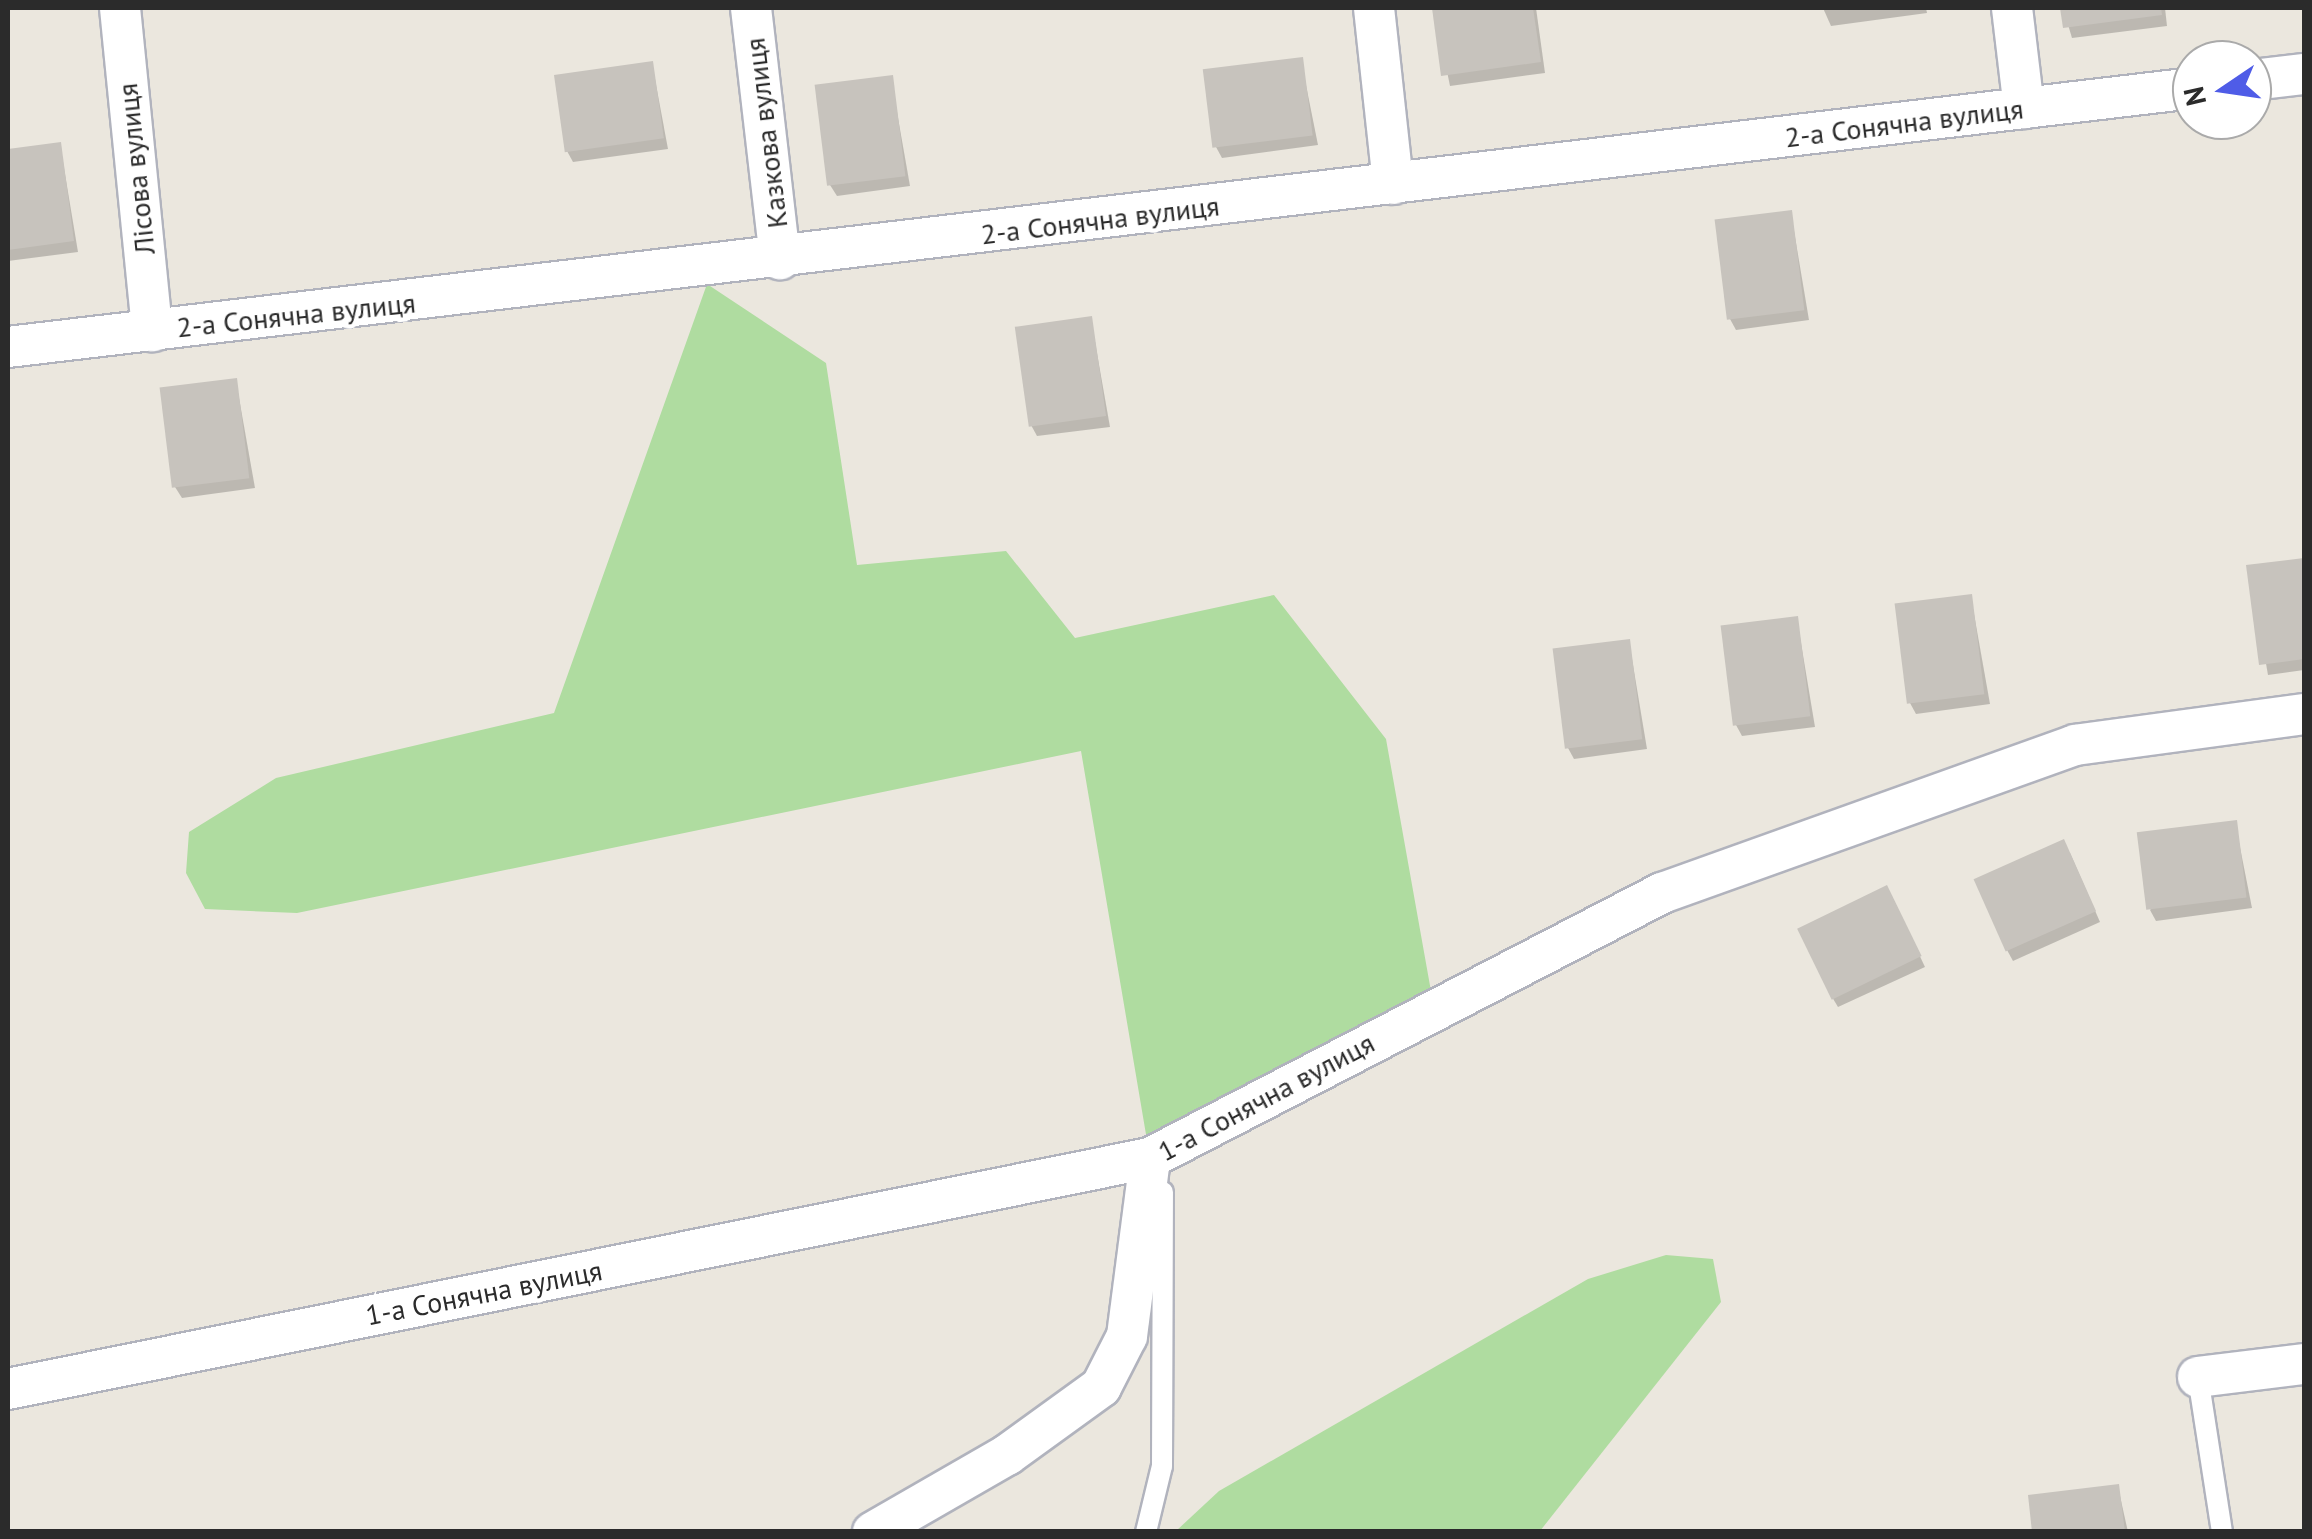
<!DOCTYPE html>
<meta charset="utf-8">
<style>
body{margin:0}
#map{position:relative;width:2312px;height:1539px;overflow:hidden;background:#ebe7de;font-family:"PT Sans",sans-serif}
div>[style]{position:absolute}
.green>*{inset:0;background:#afdca0}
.shadow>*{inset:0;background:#0003}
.building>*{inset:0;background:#c7c3bd;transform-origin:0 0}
.roads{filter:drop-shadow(2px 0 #b1b3bd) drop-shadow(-2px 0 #b1b3bd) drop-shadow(0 2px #b1b3bd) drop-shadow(0 -2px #b1b3bd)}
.service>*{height:20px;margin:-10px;padding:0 10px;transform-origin:10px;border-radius:10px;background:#fff}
.minor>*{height:40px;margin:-20px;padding:0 20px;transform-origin:20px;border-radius:20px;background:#fff}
span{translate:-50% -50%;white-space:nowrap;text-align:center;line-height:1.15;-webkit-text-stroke:9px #fff;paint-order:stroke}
.street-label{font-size:28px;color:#2b2b2b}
.frame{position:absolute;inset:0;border:10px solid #2b2b2b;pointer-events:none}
.north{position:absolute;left:2172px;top:40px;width:100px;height:100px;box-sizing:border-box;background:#fff;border:2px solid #aaa;border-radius:50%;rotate:257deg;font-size:28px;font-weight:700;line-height:40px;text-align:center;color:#2b2b2b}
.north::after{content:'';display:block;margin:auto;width:35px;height:45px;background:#4f5ce7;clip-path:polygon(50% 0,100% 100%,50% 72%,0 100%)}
</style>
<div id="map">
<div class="green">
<i style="clip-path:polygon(707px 284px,826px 363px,857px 565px,1006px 551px,1075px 638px,1274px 595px,1386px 739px,1434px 1008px,1150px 1158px,1081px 751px,297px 913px,205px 909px,186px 873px,189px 832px,276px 778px,554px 713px)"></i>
<i style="clip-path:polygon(1666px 1255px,1713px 1259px,1721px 1302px,1540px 1531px,1176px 1531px,1219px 1491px,1588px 1279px)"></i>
</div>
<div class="shadow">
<i style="clip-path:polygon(1434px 8px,1536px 8px,1545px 73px,1450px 86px)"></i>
<i style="clip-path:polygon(1823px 8px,1926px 8px,1927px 13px,1831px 26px)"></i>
<i style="clip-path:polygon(2063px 8px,2165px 8px,2167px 26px,2072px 38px)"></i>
<i style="clip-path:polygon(1301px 60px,1318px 145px,1222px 158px,1216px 147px)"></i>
<i style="clip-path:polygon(652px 63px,668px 149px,573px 162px,567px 151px)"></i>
<i style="clip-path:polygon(891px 78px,910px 186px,837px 196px,830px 185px)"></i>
<i style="clip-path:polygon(60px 144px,78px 252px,8px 261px,8px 151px)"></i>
<i style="clip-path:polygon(1791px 213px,1809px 320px,1736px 330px,1730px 319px)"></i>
<i style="clip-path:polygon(1091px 319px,1110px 427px,1037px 436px,1031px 425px)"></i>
<i style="clip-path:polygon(236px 381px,255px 488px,182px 498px,175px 487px)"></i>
<i style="clip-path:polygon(2304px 560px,2304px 670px,2268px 675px,2249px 567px)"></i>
<i style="clip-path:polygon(1971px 597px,1990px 704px,1916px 714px,1910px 703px)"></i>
<i style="clip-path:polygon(1797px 619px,1815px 727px,1742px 736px,1736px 725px)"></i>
<i style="clip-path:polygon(1629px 641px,1647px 749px,1574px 759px,1568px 748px)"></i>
<i style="clip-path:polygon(2235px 822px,2252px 908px,2156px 921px,2150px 910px)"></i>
<i style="clip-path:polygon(2070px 853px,2100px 922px,2013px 961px,2007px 950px)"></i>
<i style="clip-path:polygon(1893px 899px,1925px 967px,1838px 1007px,1832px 997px)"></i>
<i style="clip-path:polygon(2118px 1487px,2128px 1532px,2035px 1532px)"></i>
</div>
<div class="building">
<i style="clip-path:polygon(1432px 8px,1533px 8px,1541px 62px,1441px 76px)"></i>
<i style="clip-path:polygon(2060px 8px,2161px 8px,2162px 15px,2063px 28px)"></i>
<i style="left:1303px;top:57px;width:79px;height:101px;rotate:83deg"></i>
<i style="left:653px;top:61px;width:78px;height:100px;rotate:82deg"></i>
<i style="left:893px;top:75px;width:102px;height:79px;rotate:83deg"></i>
<i style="clip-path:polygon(61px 142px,74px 241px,8px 250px,8px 149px)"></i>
<i style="left:1792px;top:210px;width:101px;height:78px;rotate:83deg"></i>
<i style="left:1092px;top:316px;width:101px;height:78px;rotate:82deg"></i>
<i style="left:237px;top:378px;width:101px;height:78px;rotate:83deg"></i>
<i style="clip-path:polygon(2304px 558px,2304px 659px,2259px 665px,2246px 565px)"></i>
<i style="left:1972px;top:594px;width:101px;height:78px;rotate:83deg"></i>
<i style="left:1798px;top:616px;width:101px;height:78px;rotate:83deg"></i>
<i style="left:1630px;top:639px;width:101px;height:78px;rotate:83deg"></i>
<i style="left:2237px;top:820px;width:78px;height:101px;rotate:83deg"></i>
<i style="left:2064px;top:839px;width:79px;height:99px;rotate:66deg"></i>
<i style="left:1887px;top:885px;width:79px;height:100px;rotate:64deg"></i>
<i style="clip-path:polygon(2119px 1484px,2125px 1532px,2032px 1532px,2028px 1495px)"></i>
</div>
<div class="roads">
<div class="service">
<i style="left:2198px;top:1377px;width:157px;rotate:81.2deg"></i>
<i style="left:1146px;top:1532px;width:68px;rotate:-76.4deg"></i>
<i style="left:1162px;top:1466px;width:274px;rotate:-89.8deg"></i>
</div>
<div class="minor">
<i style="left:120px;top:8px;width:325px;rotate:84.3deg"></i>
<i style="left:751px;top:8px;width:253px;rotate:83.4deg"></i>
<i style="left:1374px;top:8px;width:177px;rotate:83.8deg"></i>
<i style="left:2012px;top:8px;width:101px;rotate:83.2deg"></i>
<i style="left:2252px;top:80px;width:52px;rotate:-6.6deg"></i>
<i style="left:8px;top:347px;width:2199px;rotate:-6.76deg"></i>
<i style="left:2198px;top:1377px;width:107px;rotate:-7deg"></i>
<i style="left:8px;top:1389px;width:1165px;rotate:-11.44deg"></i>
<i style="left:1150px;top:1158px;width:577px;rotate:-27.37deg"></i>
<i style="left:1662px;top:893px;width:439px;rotate:-19.7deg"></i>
<i style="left:2075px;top:745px;width:231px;rotate:-7.7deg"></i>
<i style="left:873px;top:1532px;width:155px;rotate:-29.9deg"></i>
<i style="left:1007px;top:1455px;width:116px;rotate:-35.9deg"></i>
<i style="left:1101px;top:1387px;width:57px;rotate:-63deg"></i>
<i style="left:1127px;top:1336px;width:179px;rotate:-82.6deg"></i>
</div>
</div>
<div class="street-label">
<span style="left:1904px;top:123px;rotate:-7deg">2-а Сонячна вулиця</span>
<span style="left:766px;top:133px;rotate:-97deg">Казкова вулиця</span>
<span style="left:136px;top:169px;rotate:-96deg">Лісова вулиця</span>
<span style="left:1100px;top:220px;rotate:-7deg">2-а Сонячна вулиця</span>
<span style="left:296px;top:315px;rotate:-6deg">2-а Сонячна вулиця</span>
<span style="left:1266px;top:1097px;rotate:-28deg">1-а Сонячна вулиця</span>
<span style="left:484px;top:1293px;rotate:-11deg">1-а Сонячна вулиця</span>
</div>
<div class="frame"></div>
<div class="north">N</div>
</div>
